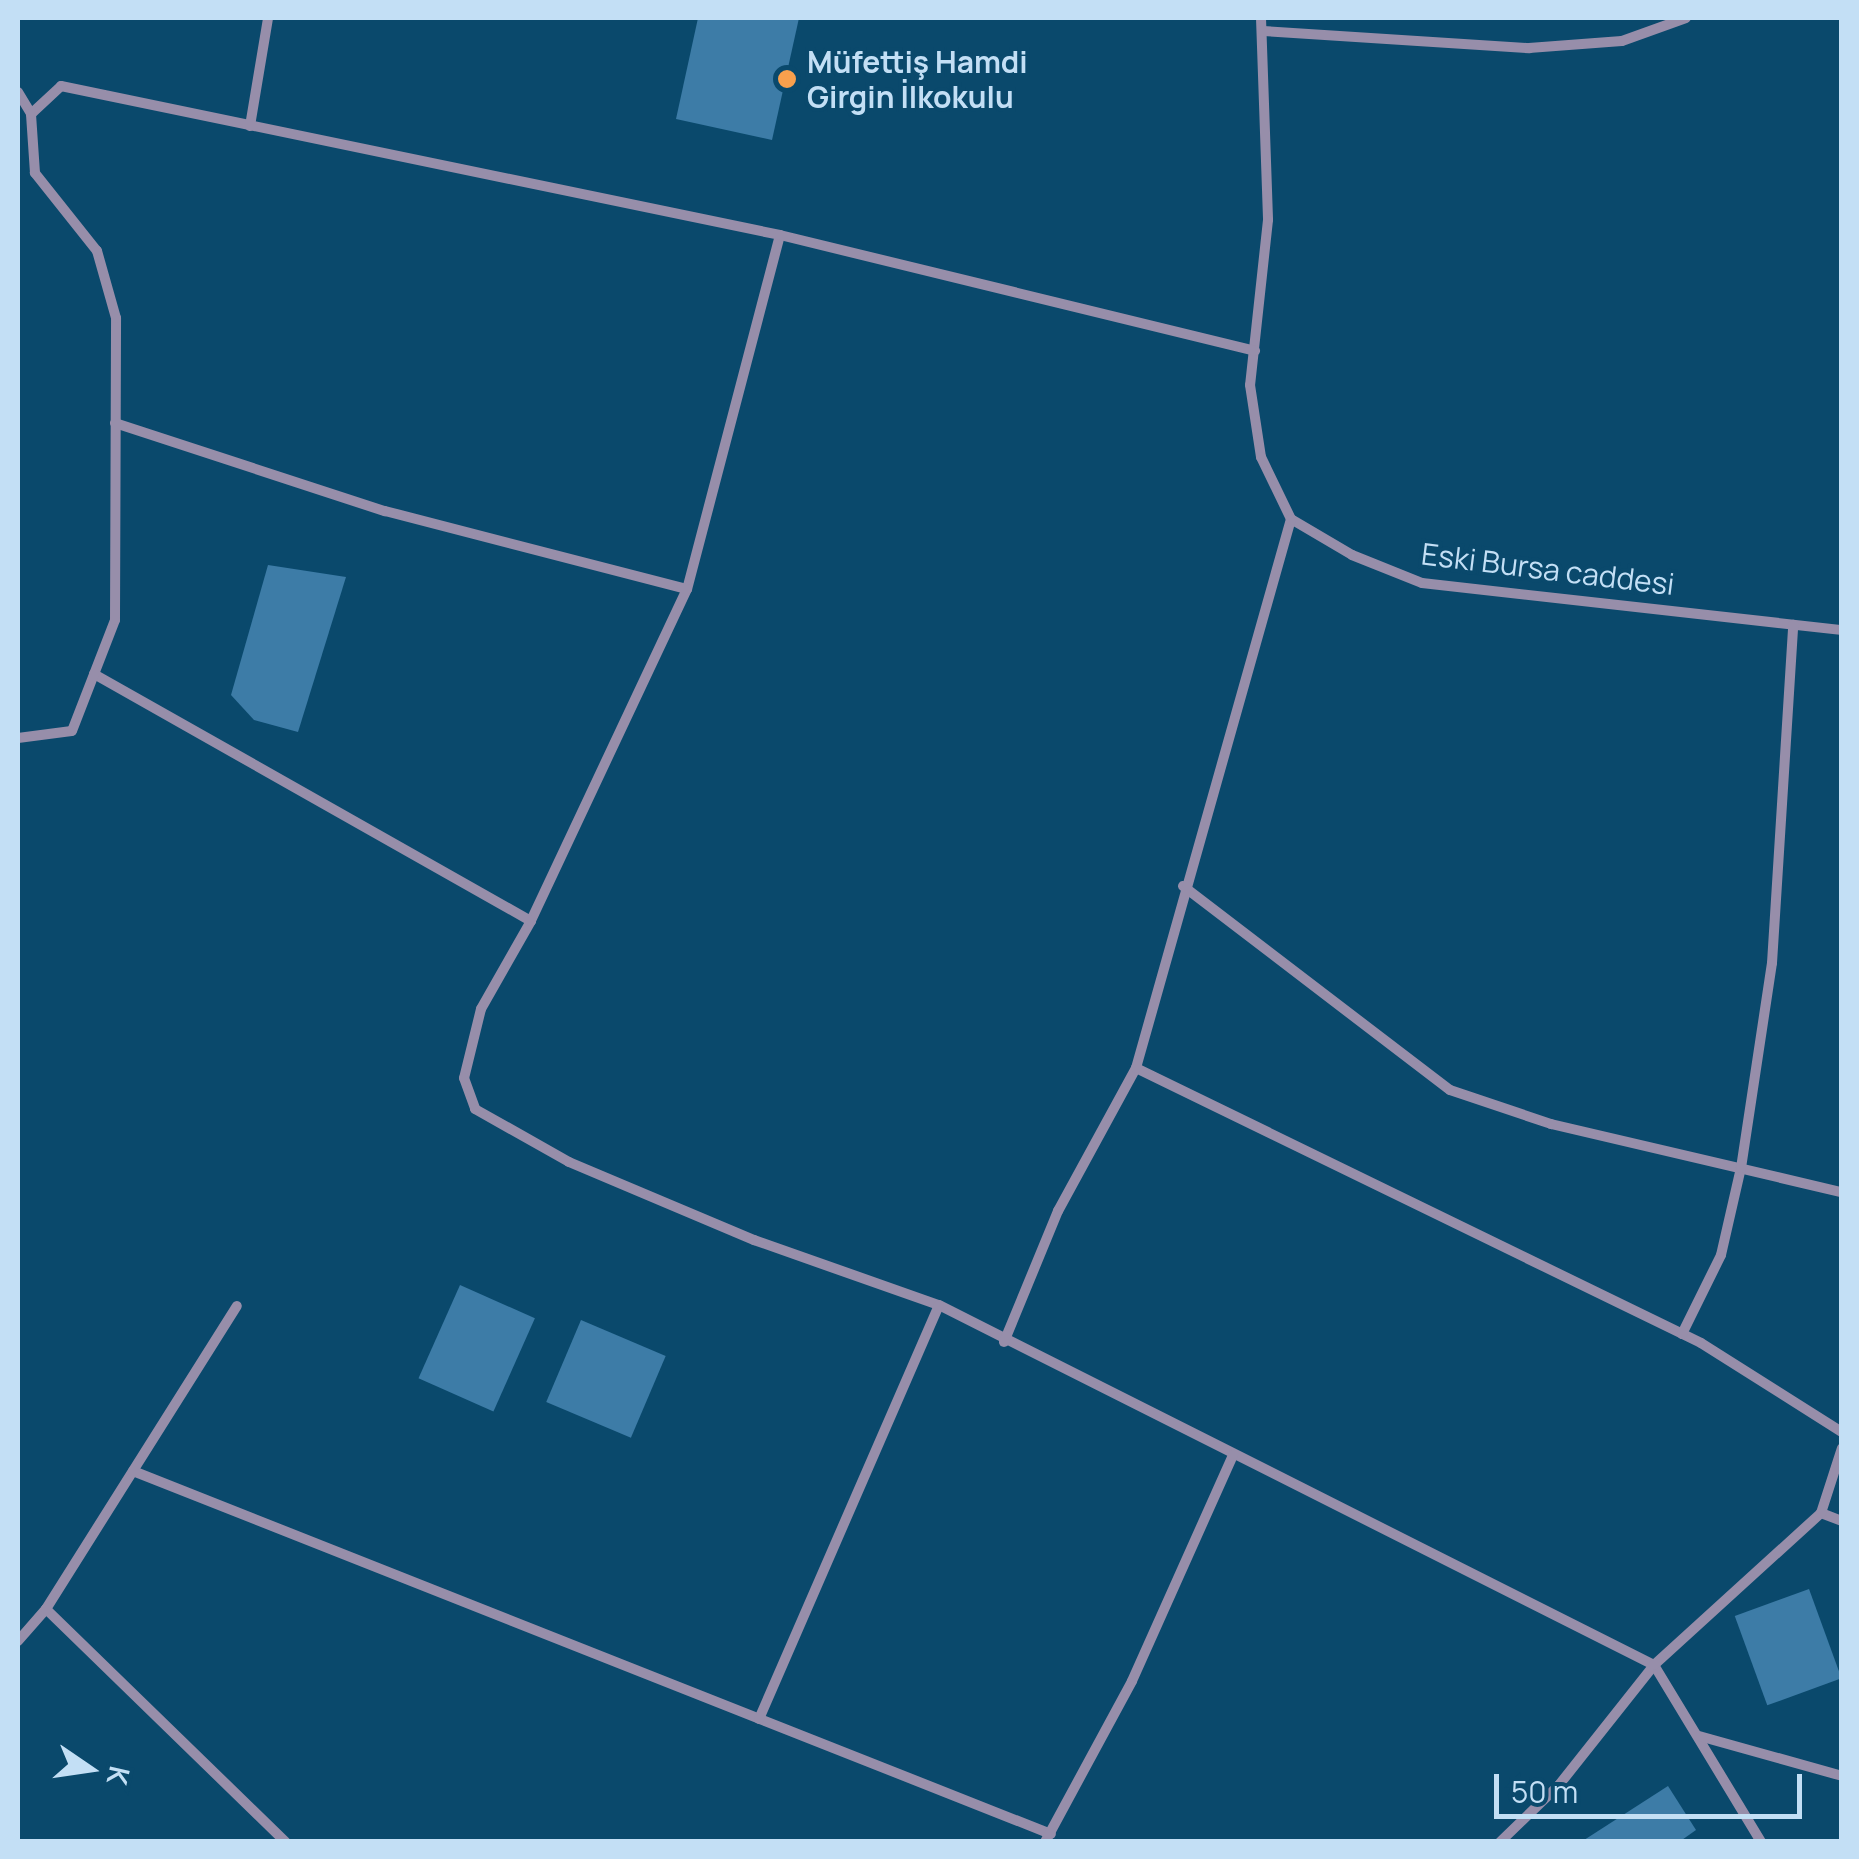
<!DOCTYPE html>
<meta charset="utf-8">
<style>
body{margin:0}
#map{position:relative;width:1859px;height:1859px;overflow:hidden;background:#0a496c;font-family:Manrope,sans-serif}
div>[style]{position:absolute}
.building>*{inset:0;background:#3d7ca7;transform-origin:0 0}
.minor>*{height:10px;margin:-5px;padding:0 5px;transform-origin:5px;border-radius:5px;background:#978eaa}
.dots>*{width:28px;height:28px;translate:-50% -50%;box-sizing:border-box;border:5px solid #0a496c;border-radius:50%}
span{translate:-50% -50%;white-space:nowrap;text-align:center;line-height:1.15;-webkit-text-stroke:8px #0a496c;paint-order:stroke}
.poi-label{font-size:30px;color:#c3dff5;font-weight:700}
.left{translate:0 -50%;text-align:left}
.street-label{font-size:30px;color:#c3dff5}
.frame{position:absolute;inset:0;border:20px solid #c3dff5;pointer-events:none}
.north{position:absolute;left:40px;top:1719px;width:100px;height:100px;-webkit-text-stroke:8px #0a496c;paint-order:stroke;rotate:103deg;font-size:28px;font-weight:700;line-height:40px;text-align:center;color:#c3dff5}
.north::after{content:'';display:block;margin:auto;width:35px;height:45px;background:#c3dff5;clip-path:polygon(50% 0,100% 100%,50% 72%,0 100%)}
.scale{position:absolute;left:1494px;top:1774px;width:308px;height:45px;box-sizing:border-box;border:5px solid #c3dff5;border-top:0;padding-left:12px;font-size:30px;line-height:35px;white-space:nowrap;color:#c3dff5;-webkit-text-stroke:8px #0a496c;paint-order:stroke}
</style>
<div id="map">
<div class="building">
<i style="clip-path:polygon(698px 18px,799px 18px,772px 140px,676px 119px)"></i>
<i style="clip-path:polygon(268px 565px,346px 577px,298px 732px,254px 720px,231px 695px)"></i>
<i style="left:460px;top:1285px;width:82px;height:102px;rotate:24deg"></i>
<i style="left:581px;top:1320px;width:92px;height:89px;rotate:23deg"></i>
<i style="left:1809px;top:1589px;width:95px;height:79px;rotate:70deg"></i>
<i style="clip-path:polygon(1668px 1786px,1696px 1830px,1679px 1842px,1581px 1842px)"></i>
</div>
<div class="minor">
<i style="left:1261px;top:18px;width:202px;rotate:88deg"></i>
<i style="left:1268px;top:220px;width:166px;rotate:96.2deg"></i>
<i style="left:1250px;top:385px;width:73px;rotate:81.3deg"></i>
<i style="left:1261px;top:457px;width:69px;rotate:64.2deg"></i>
<i style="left:1291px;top:519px;width:71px;rotate:30.5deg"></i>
<i style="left:1352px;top:555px;width:75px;rotate:21.8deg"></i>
<i style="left:1422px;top:583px;width:423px;rotate:6.4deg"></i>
<i style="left:1263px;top:31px;width:267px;rotate:3.7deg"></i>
<i style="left:1529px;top:48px;width:93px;rotate:-4.3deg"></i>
<i style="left:1622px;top:41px;width:68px;rotate:-19.8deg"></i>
<i style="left:18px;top:92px;width:26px;rotate:59deg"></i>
<i style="left:250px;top:126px;width:109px;rotate:-80.5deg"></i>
<i style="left:780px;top:235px;width:366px;rotate:104.7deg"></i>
<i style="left:687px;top:589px;width:367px;rotate:115.2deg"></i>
<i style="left:531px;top:921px;width:101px;rotate:119.6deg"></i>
<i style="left:481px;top:1009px;width:71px;rotate:103.8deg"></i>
<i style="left:464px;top:1078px;width:33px;rotate:70deg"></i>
<i style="left:475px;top:1109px;width:108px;rotate:29.4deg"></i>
<i style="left:569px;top:1162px;width:201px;rotate:22.9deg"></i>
<i style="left:754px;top:1240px;width:196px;rotate:19.4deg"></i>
<i style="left:939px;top:1305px;width:801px;rotate:26.73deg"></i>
<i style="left:1654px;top:1665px;width:207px;rotate:58.8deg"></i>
<i style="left:115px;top:423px;width:284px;rotate:18.1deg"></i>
<i style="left:385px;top:511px;width:312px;rotate:14.5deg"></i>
<i style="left:94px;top:674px;width:502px;rotate:29.48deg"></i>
<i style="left:18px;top:738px;width:54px;rotate:-7.4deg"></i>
<i style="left:72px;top:731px;width:119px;rotate:-68.8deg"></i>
<i style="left:115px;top:620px;width:302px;rotate:-89.8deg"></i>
<i style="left:116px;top:318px;width:70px;rotate:-105.8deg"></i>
<i style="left:97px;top:251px;width:100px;rotate:-128.5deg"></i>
<i style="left:35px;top:173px;width:59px;rotate:-93.9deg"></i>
<i style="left:31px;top:114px;width:41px;rotate:-43deg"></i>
<i style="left:61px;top:86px;width:734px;rotate:11.71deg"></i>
<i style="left:780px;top:235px;width:489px;rotate:13.7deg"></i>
<i style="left:1183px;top:886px;width:336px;rotate:37.4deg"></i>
<i style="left:1450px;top:1090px;width:107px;rotate:18.6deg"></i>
<i style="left:1551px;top:1124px;width:299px;rotate:13.2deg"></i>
<i style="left:1136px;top:1068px;width:628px;rotate:25.95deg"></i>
<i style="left:1701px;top:1343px;width:167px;rotate:32.3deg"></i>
<i style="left:1682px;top:1334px;width:88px;rotate:-63.7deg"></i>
<i style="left:1721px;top:1255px;width:89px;rotate:-77.1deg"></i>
<i style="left:1741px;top:1168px;width:207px;rotate:-81.4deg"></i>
<i style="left:1772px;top:963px;width:339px;rotate:-86.4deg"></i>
<i style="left:1004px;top:1342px;width:142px;rotate:-67.6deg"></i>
<i style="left:1058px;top:1211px;width:163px;rotate:-61.4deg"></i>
<i style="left:1136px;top:1068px;width:570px;rotate:-74.23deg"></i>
<i style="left:133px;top:1471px;width:987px;rotate:21.58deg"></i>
<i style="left:1821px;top:1513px;width:22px;rotate:21deg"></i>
<i style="left:46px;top:1609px;width:334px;rotate:44.2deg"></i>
<i style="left:18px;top:1641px;width:43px;rotate:-48.8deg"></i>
<i style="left:46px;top:1609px;width:358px;rotate:-57.8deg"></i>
<i style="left:759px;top:1719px;width:451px;rotate:-66.5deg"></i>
<i style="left:1699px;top:1736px;width:148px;rotate:15.6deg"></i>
<i style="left:1045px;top:1842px;width:183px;rotate:-61.6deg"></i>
<i style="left:1132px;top:1681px;width:248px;rotate:-65.9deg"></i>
<i style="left:1500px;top:1842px;width:82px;rotate:-44deg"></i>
<i style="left:1559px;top:1785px;width:153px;rotate:-51.6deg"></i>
<i style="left:1654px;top:1665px;width:226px;rotate:-42.3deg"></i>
<i style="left:1821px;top:1513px;width:68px;rotate:-72.1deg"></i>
</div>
<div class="dots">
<i style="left:787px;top:79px;background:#f9a04d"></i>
</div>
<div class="poi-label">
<span class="left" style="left:807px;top:79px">Müfettiş Hamdi<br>Girgin İlkokulu</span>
</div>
<div class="street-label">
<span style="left:1548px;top:569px;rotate:7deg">Eski Bursa caddesi</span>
</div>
<div class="frame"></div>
<div class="north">K</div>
<div class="scale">50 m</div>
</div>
